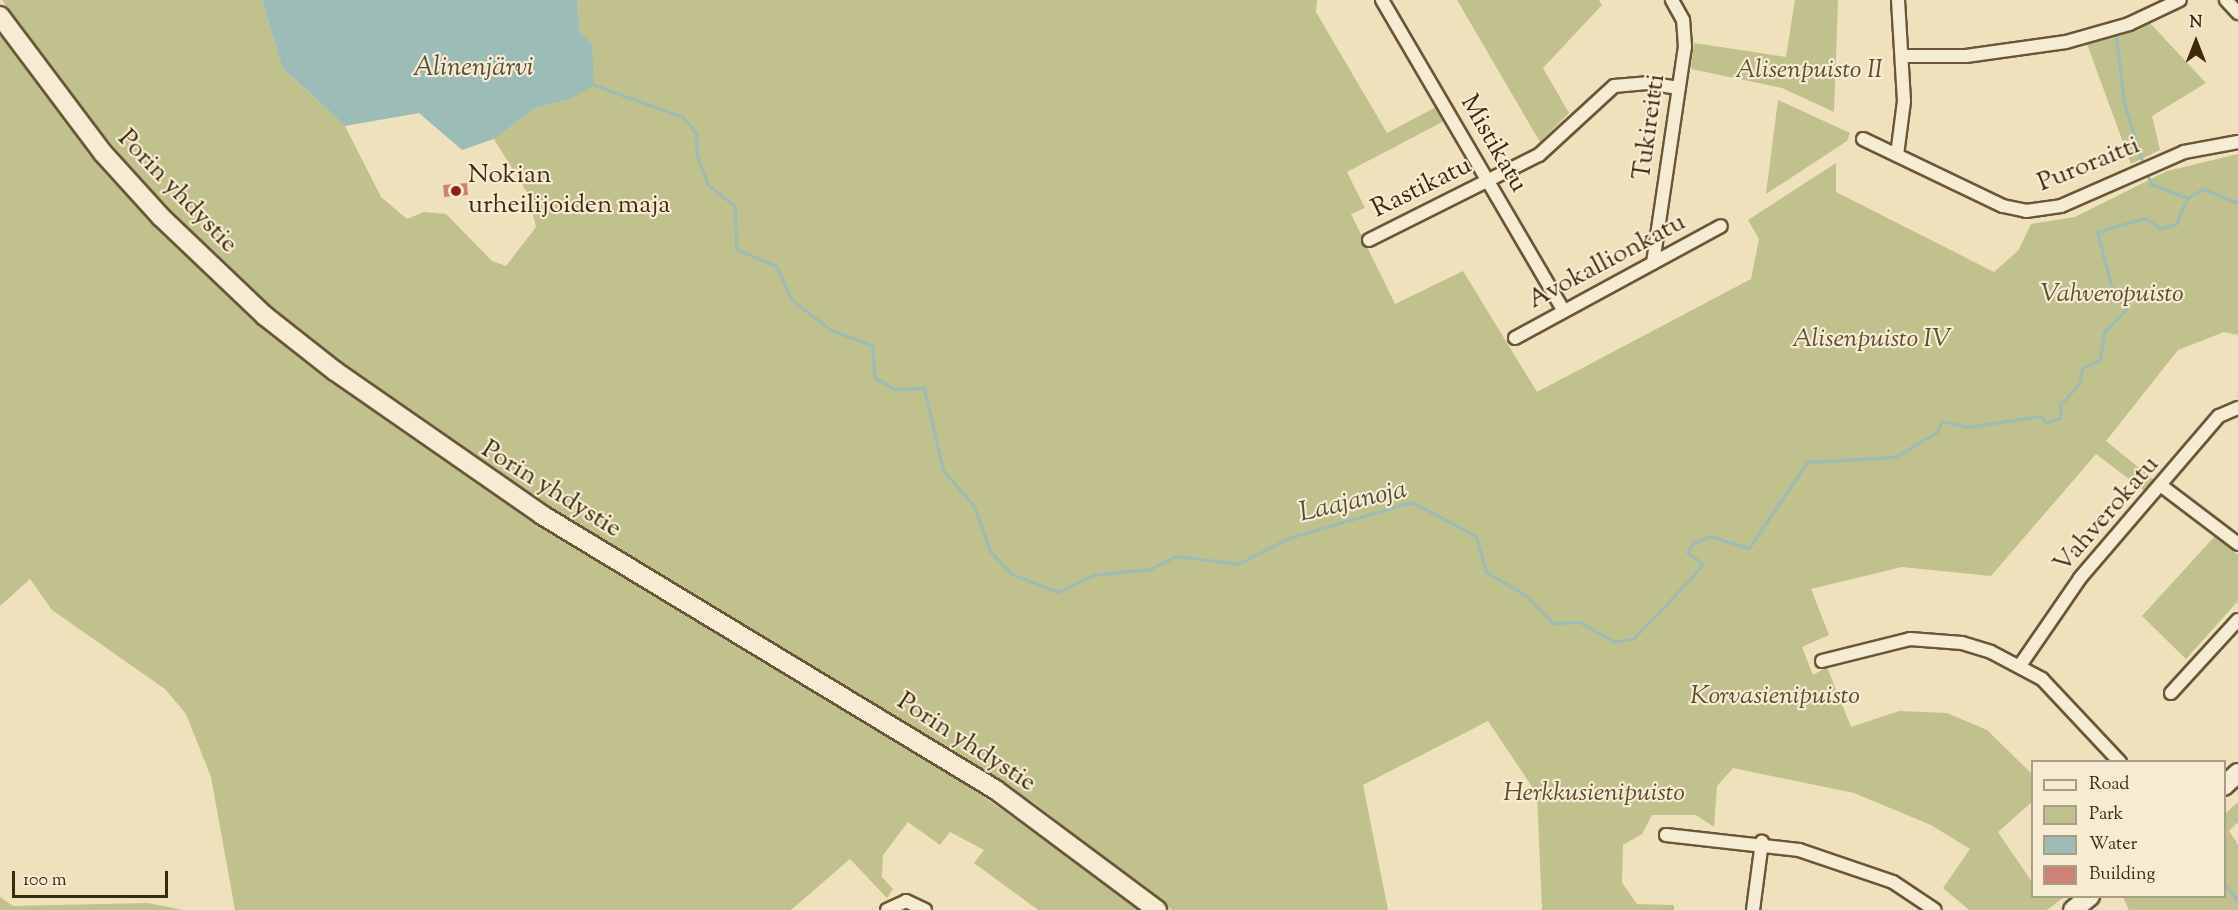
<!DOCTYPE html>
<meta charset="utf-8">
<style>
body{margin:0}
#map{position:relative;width:2238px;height:910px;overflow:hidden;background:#efe1bc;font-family:"Sorts Mill Goudy",serif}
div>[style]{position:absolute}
.green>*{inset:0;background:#c0c18c}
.water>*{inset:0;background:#9bbcb7}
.stream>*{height:3px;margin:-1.5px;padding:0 1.5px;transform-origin:1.5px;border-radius:1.5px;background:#9bbcb7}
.building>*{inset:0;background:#ce8275;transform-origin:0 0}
.roads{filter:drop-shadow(2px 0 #6b5638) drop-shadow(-2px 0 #6b5638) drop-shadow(0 2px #6b5638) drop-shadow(0 -2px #6b5638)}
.street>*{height:12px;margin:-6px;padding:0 6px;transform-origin:6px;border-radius:6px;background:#f5ecd3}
.secondary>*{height:18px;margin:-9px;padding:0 9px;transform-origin:9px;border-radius:9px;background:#f5ecd3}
.dots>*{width:16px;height:16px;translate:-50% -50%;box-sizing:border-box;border:3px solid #f5ecd3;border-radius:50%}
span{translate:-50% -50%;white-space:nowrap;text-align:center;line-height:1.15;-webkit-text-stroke:4.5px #f5ecd3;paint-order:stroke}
.park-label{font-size:26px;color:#5f4e2c;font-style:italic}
.street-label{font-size:26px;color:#3f280c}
.poi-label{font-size:26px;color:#3f280c}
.left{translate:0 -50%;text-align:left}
.water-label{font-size:27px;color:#564d37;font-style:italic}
.legend{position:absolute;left:2031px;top:760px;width:195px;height:138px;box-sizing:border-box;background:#f5ecd3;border:2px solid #ac9e83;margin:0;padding:8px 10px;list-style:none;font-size:18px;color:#3f280c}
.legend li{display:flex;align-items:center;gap:12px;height:30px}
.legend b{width:30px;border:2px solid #ac9e83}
.north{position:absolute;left:2166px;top:12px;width:60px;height:60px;-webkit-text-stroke:4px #f5ecd3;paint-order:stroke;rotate:0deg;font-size:16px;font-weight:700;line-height:24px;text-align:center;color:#3f280c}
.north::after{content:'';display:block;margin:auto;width:21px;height:27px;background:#3f280c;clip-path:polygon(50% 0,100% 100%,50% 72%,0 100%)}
.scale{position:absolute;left:12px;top:871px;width:156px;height:27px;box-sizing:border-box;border:3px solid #3f280c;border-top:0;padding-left:8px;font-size:18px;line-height:21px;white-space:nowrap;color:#3f280c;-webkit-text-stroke:4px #f5ecd3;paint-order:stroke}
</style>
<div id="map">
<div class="green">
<i style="clip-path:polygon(2px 0,262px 0,282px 67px,345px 126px,381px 197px,407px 219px,424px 212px,446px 214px,492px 261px,506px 266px,536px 227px,528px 194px,494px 139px,535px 108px,568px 100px,580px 32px,577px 0,1317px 0,1316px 12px,1387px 133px,1436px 107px,1444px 121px,1347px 172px,1365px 208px,1351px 214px,1395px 304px,1463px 271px,1537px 392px,1751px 279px,1759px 239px,1748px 220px,1836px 163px,1836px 192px,1994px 272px,2018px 251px,2031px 224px,2075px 217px,2167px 171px,2238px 154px,2238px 335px,2224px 332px,2178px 350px,2106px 441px,2159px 484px,2150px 495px,2096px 454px,1991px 576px,1902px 567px,1811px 589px,1829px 635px,1802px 647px,1813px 675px,1827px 667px,1851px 727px,1899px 711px,1947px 713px,1987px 730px,2032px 774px,2032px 802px,1998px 832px,2032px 882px,2032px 896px,2064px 897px,2047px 910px,1969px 910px,1943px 888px,1970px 849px,1931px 825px,1854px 793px,1733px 768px,1717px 786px,1714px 827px,1696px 815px,1652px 815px,1642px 834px,1623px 845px,1622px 883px,1637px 904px,1674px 905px,1674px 910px,1542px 910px,1537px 794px,1488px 721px,1363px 785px,1388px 910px,1172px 910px,1034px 803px,548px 509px,286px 324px,156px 197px,81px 108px)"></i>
<i style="clip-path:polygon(1457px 0,1599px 0,1602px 5px,1543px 68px,1569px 113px,1540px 142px)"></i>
<i style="clip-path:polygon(1795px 0,1838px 0,1834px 112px,1782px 88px,1691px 69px,1694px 43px,1786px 57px)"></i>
<i style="clip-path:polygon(2149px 22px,2206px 83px,2152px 116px,2160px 150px,2131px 164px,2087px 44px)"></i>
<i style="clip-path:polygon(0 31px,129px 199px,216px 285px,310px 363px,549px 533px,914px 747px,1142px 910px,1038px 910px,974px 863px,984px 850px,950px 832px,940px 845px,908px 822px,883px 855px,882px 877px,893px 889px,887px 898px,850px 859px,791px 910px,235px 910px,211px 777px,186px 714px,165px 689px,52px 610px,30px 579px,0 606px)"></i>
<i style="clip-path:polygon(1778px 100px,1850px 133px,1847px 141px,1766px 194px)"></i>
<i style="clip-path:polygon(2216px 535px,2238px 555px,2238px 601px,2186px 659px,2142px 616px)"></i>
<i style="clip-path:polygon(2238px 802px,2238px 822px,2229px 831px,2238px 844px,2238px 910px,2129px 910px,2123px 897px,2224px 896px,2225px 814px)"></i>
<i style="clip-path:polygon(0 897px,13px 906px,148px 903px,183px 910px,0 910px)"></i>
</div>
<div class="water">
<i style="clip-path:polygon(262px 0,577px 0,580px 32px,592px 44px,594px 85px,568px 100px,535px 108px,494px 139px,462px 150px,419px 113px,345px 126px,282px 67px)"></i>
</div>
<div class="stream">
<i style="left:2116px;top:37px;width:66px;rotate:83.1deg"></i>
<i style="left:2124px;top:103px;width:67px;rotate:72.6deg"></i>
<i style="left:594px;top:85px;width:95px;rotate:19.8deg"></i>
<i style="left:683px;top:117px;width:21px;rotate:51deg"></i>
<i style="left:696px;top:133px;width:23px;rotate:88deg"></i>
<i style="left:697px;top:156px;width:31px;rotate:69deg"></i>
<i style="left:708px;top:185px;width:34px;rotate:38deg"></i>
<i style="left:735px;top:206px;width:43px;rotate:88.7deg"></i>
<i style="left:736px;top:249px;width:43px;rotate:23deg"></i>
<i style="left:776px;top:266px;width:38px;rotate:65deg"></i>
<i style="left:792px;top:300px;width:49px;rotate:37.6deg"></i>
<i style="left:831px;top:330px;width:44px;rotate:20.1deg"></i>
<i style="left:872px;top:345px;width:32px;rotate:86deg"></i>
<i style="left:874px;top:377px;width:23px;rotate:31deg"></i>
<i style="left:894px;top:389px;width:30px;rotate:-2deg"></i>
<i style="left:924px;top:388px;width:84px;rotate:77deg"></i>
<i style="left:943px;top:470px;width:48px;rotate:49.3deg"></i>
<i style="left:974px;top:506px;width:48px;rotate:70.4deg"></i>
<i style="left:990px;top:551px;width:32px;rotate:46deg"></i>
<i style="left:1012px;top:574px;width:49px;rotate:21.4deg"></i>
<i style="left:1058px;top:592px;width:39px;rotate:-26deg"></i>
<i style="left:1093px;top:575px;width:57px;rotate:-6deg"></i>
<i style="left:1150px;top:569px;width:30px;rotate:-26deg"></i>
<i style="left:1177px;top:556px;width:62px;rotate:7.5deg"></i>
<i style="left:1238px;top:564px;width:59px;rotate:-27deg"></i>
<i style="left:1291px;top:537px;width:126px;rotate:-16.1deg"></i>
<i style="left:1412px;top:502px;width:72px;rotate:28deg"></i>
<i style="left:1476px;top:536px;width:37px;rotate:74deg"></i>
<i style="left:1486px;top:572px;width:45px;rotate:30.5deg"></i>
<i style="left:1525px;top:595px;width:40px;rotate:45deg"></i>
<i style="left:1553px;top:623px;width:27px;rotate:-2deg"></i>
<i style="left:1580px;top:622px;width:39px;rotate:30deg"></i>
<i style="left:1614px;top:642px;width:20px;rotate:-11deg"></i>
<i style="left:1634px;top:638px;width:84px;rotate:-46.4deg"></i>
<i style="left:1692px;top:577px;width:16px;rotate:-52deg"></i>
<i style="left:1702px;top:564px;width:19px;rotate:-141deg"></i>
<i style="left:1687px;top:552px;width:11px;rotate:-56deg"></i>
<i style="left:1693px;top:543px;width:18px;rotate:-22deg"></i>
<i style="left:1710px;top:536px;width:41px;rotate:17.1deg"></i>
<i style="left:1749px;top:548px;width:104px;rotate:-56deg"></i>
<i style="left:1807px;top:462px;width:88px;rotate:-3.3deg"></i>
<i style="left:1895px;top:457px;width:49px;rotate:-30.8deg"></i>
<i style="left:1937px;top:432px;width:12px;rotate:-66deg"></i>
<i style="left:1942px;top:421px;width:26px;rotate:13deg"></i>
<i style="left:1967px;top:427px;width:74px;rotate:-8.6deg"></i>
<i style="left:2040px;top:416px;width:8px;rotate:50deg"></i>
<i style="left:2045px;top:422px;width:16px;rotate:-15deg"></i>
<i style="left:2060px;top:418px;width:13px;rotate:-90deg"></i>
<i style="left:2060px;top:405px;width:28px;rotate:-48deg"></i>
<i style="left:2079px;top:384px;width:16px;rotate:-79deg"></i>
<i style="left:2082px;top:368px;width:20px;rotate:-24deg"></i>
<i style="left:2100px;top:360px;width:28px;rotate:-82deg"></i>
<i style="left:2104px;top:332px;width:33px;rotate:-46deg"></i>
<i style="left:2127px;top:308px;width:18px;rotate:-137deg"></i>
<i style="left:2114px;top:296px;width:66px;rotate:-104.9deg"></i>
<i style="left:2097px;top:232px;width:50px;rotate:-16.3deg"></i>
<i style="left:2145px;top:218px;width:18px;rotate:34deg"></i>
<i style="left:2160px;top:228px;width:16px;rotate:-14deg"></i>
<i style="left:2176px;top:224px;width:28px;rotate:-67deg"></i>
<i style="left:2187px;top:198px;width:18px;rotate:-29deg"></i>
<i style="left:2203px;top:189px;width:38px;rotate:22deg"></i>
<i style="left:2147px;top:173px;width:12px;rotate:70deg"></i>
<i style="left:2151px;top:184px;width:39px;rotate:21deg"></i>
<i style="left:2224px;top:884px;width:22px;rotate:51deg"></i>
</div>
<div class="building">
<i style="left:467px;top:183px;width:12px;height:24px;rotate:85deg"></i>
</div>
<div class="roads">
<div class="street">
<i style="left:1382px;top:0;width:360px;rotate:59.7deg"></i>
<i style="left:2226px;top:0;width:18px;rotate:47deg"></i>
<i style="left:1902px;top:56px;width:64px"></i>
<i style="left:1966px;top:56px;width:101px;rotate:-8deg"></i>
<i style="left:2066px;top:42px;width:66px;rotate:-15.9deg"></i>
<i style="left:2129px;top:24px;width:56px;rotate:-25.2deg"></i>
<i style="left:1863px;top:139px;width:155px;rotate:25.6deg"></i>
<i style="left:2003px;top:206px;width:24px;rotate:12deg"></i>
<i style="left:2026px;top:211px;width:35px;rotate:-8deg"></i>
<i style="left:2061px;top:206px;width:134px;rotate:-23.7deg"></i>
<i style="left:2184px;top:152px;width:55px;rotate:-10.5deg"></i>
<i style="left:1897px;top:155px;width:54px;rotate:-82.6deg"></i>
<i style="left:1904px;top:101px;width:101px;rotate:-93.4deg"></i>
<i style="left:1369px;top:240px;width:190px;rotate:-26.6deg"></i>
<i style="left:1539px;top:155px;width:102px;rotate:-42.6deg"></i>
<i style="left:1614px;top:86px;width:33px;rotate:-5deg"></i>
<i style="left:1647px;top:83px;width:32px;rotate:9deg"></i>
<i style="left:1653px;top:263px;width:218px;rotate:-81.6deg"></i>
<i style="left:1685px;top:47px;width:27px;rotate:-94deg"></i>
<i style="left:1683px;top:20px;width:23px;rotate:-119deg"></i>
<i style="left:1515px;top:338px;width:234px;rotate:-28.5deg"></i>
<i style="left:2163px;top:487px;width:94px;rotate:37.2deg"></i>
<i style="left:1822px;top:661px;width:91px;rotate:-14deg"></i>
<i style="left:1910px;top:639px;width:52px;rotate:4.4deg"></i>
<i style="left:1962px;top:643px;width:30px;rotate:17deg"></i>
<i style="left:1991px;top:652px;width:58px;rotate:27.9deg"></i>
<i style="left:2042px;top:679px;width:114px;rotate:46.8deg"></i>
<i style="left:2021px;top:664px;width:104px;rotate:-55.5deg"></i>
<i style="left:2080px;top:578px;width:213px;rotate:-49.4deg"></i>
<i style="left:2219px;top:416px;width:21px;rotate:-23deg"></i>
<i style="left:2171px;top:693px;width:99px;rotate:-47.5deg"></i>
<i style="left:1666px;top:835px;width:134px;rotate:6.4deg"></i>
<i style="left:1799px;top:850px;width:99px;rotate:18.8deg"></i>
<i style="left:1893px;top:882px;width:50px;rotate:33.7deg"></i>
<i style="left:887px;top:910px;width:21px;rotate:-25deg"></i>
<i style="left:906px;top:901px;width:21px;rotate:25deg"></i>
<i style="left:1753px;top:910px;width:69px;rotate:-82.5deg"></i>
</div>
<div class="secondary">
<i style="left:0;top:16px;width:171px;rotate:53.1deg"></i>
<i style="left:103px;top:153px;width:86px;rotate:47.8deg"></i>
<i style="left:161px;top:217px;width:144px;rotate:43.6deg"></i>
<i style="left:265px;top:316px;width:89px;rotate:38.2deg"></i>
<i style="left:335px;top:371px;width:252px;rotate:34.8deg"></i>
<i style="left:542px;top:515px;width:531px;rotate:31.2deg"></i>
<i style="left:996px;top:790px;width:201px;rotate:36.7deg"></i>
<i style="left:2224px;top:786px;width:19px;rotate:-43deg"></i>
<i style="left:2073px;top:910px;width:22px;rotate:-39deg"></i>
</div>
</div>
<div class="dots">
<i style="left:456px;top:191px;background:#8f2418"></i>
</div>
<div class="park-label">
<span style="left:1809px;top:71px">Alisenpuisto II</span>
<span style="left:2112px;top:295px">Vahveropuisto</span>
<span style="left:1872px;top:340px">Alisenpuisto IV</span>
<span style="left:1775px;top:697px">Korvasienipuisto</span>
<span style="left:1594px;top:794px">Herkkusienipuisto</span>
</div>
<div class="street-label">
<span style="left:1650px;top:127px;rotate:-82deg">Tukireitti</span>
<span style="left:1493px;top:144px;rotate:60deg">Mistikatu</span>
<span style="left:2089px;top:165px;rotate:-22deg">Puroraitti</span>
<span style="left:1422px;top:188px;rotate:-26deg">Rastikatu</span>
<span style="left:177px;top:192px;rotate:46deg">Porin yhdystie</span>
<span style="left:1607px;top:262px;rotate:-28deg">Avokallionkatu</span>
<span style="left:551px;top:490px;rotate:32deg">Porin yhdystie</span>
<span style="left:2107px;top:515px;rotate:-49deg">Vahverokatu</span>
<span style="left:966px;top:743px;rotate:33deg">Porin yhdystie</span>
</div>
<div class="poi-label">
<span class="left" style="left:468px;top:191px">Nokian<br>urheilijoiden maja</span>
</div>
<div class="water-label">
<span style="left:473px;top:69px">Alinenjärvi</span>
<span style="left:1353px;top:502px;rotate:-13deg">Laajanoja</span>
</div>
<ul class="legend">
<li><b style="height:8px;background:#f5ecd3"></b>Road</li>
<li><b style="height:16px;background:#c0c18c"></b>Park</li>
<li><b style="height:16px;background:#9bbcb7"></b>Water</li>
<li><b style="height:16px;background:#ce8275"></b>Building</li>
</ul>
<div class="north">N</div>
<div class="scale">100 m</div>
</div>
